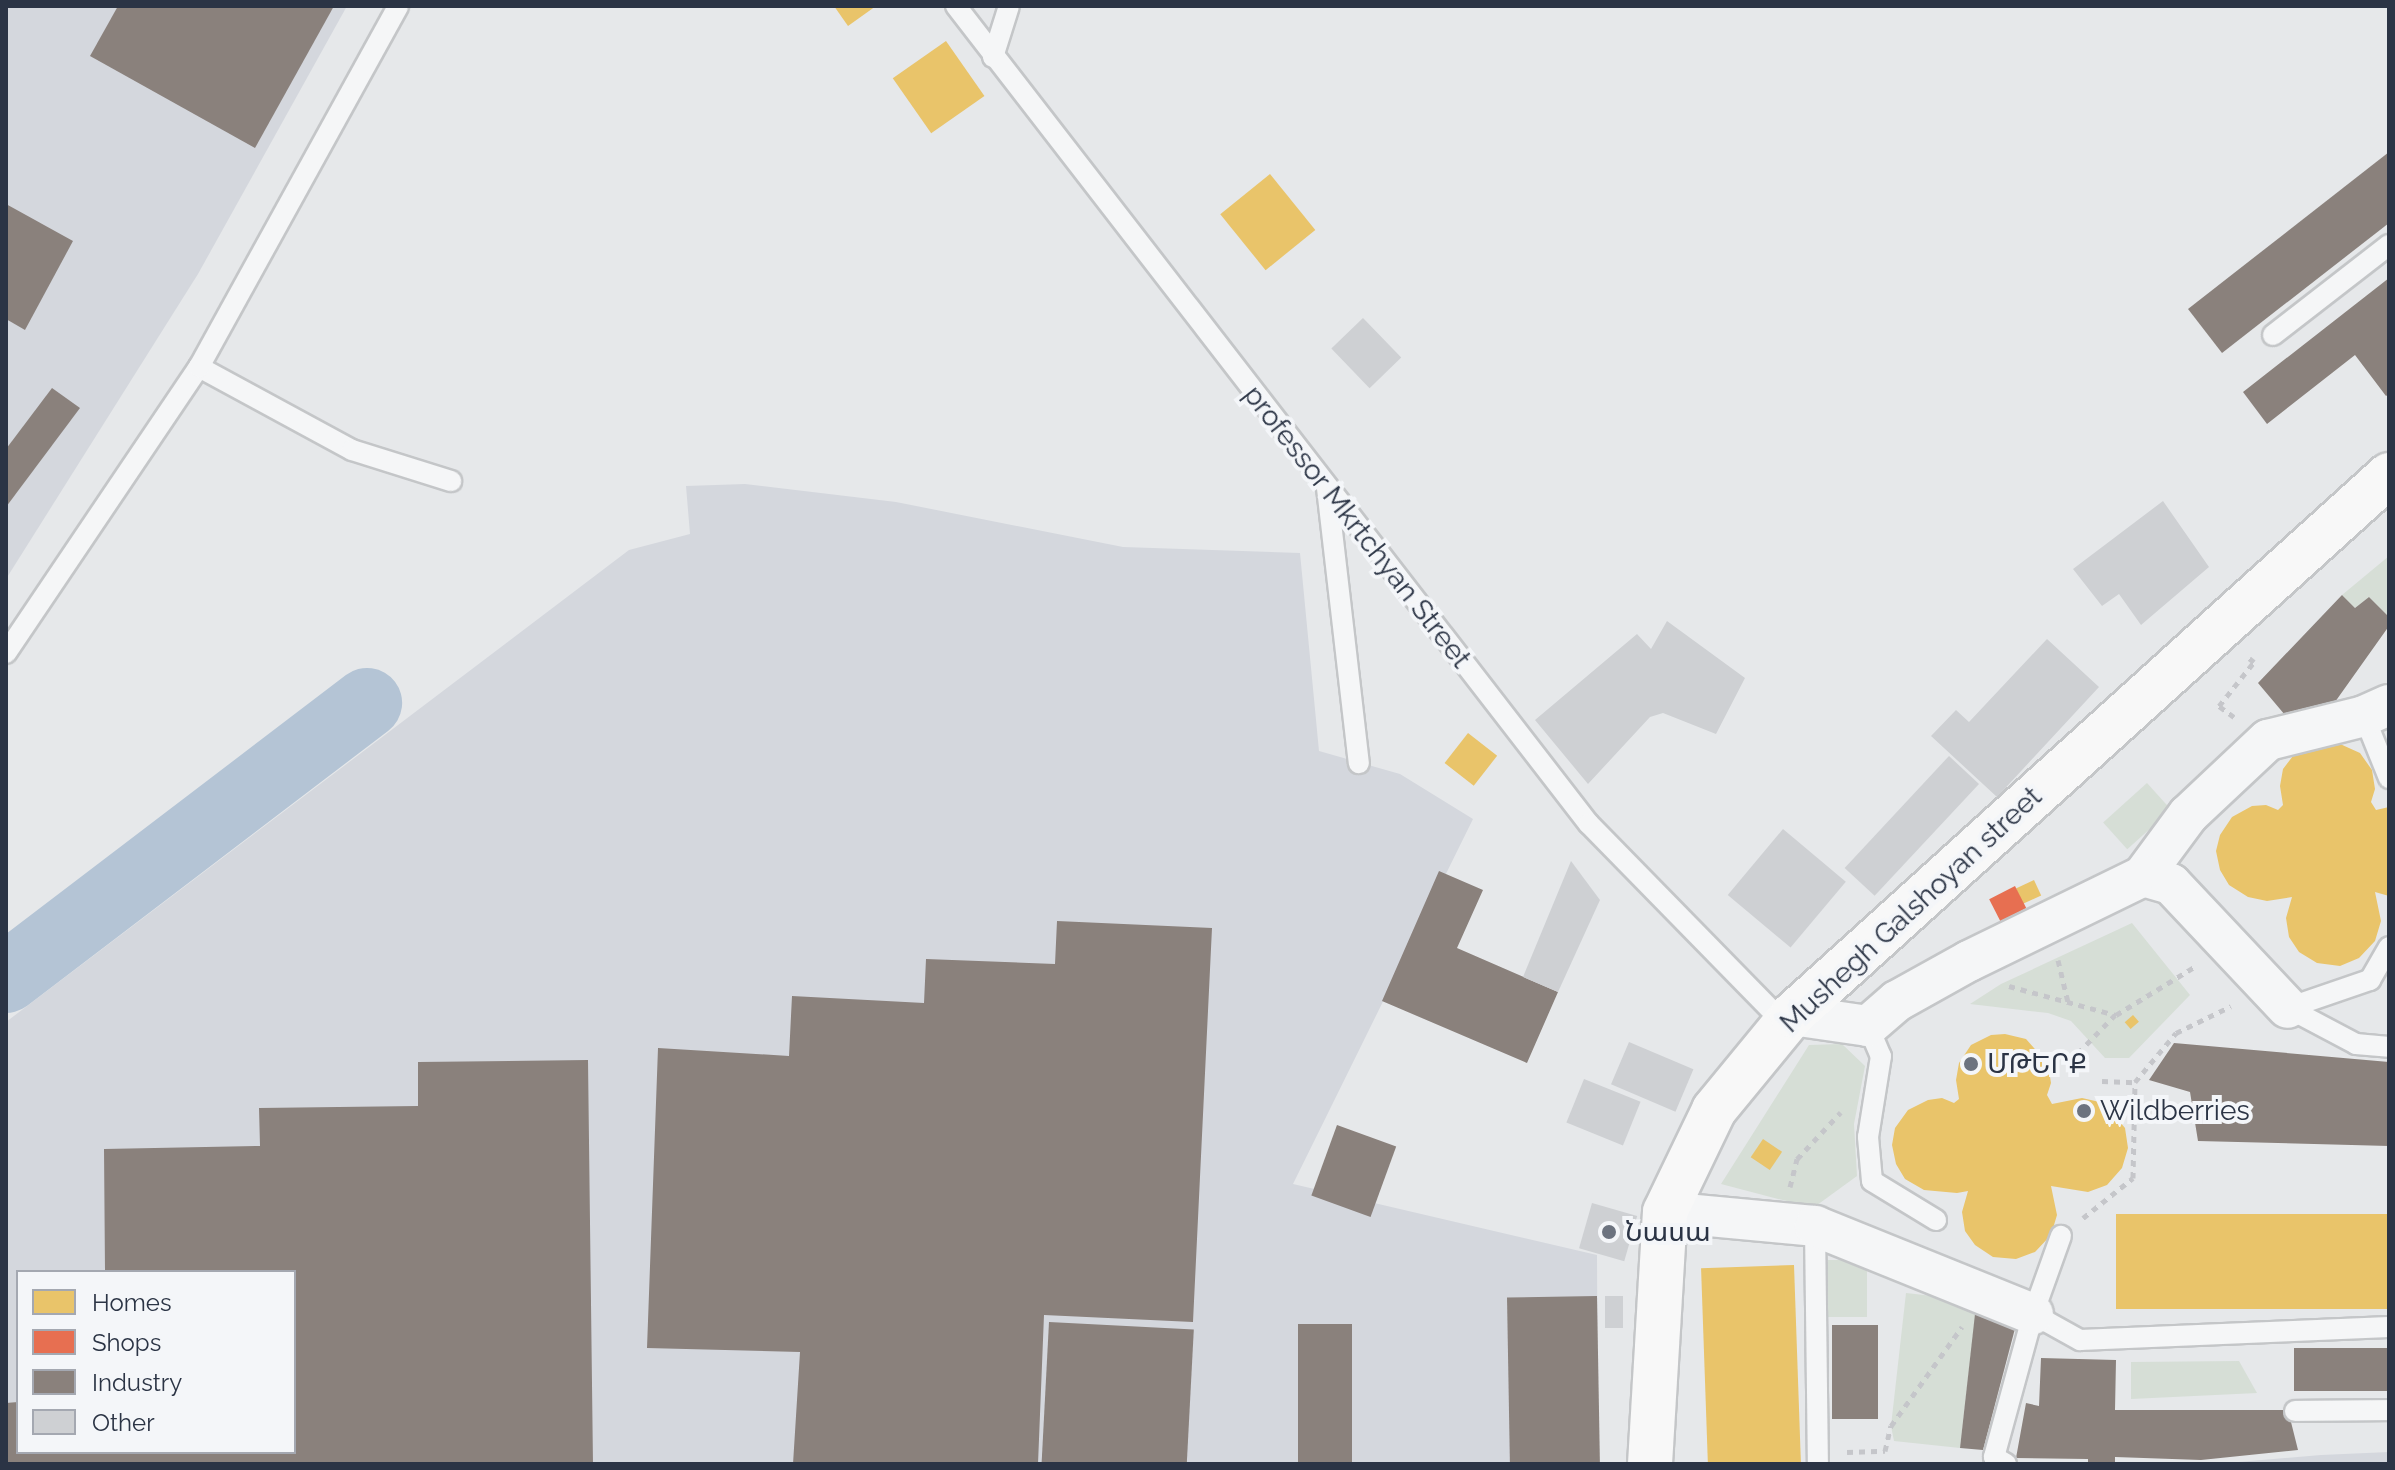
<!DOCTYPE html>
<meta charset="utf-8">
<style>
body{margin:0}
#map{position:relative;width:2395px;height:1470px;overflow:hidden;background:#e6e8ea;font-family:Raleway,"Noto Sans Armenian",sans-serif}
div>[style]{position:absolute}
.built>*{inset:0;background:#d4d7dd}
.green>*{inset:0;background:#d6ded6;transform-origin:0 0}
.homes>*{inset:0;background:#e9c46a;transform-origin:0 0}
.shops>*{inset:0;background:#e76f51;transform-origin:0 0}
.industry>*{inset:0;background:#8a817c;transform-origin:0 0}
.river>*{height:70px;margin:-35px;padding:0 35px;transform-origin:35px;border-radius:35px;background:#b4c4d5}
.building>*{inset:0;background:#ced0d3;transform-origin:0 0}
.path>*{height:5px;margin-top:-2.5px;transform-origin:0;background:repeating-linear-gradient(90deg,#c5c6ca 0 6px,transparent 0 12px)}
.roads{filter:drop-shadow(2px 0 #c4c6c8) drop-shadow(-2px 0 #c4c6c8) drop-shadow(0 2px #c4c6c8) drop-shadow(0 -2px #c4c6c8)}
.lane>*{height:20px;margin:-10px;padding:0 10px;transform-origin:10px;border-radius:10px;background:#f5f6f7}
.street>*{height:40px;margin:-20px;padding:0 20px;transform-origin:20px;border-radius:20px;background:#f5f6f7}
.secondary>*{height:44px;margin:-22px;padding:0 22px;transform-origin:22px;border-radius:22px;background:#f8f8f8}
.dots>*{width:22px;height:22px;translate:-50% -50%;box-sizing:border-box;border:4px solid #f4f6f9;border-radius:50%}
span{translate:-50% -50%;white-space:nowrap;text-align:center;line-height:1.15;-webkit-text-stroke:8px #f4f6f9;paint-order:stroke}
.street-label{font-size:28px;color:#2b3445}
.poi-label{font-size:28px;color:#2b3445}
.left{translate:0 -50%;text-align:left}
.frame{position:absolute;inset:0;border:8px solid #2b3445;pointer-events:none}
.legend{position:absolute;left:16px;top:1270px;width:280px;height:184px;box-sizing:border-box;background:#f4f6f9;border:2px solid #a4a8b1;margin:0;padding:10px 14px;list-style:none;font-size:24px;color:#2b3445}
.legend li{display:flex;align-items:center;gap:16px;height:40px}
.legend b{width:40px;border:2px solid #a4a8b1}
</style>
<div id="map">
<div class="built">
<i style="clip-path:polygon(6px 6px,347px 6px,198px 274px,6px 579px)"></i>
<i style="clip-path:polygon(evenodd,745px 484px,896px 502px,1123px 547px,1300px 553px,1319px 751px,1400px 774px,1473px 819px,1293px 1184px,1597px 1255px,1598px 1464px,6px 1464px,6px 1022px,629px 550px,690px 534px,686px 486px,745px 484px,18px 1272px,294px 1272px,294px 1452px,18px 1452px,18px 1272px)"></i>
<i style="clip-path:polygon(2389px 1452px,2389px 1464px,2215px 1464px,2321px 1455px)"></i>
</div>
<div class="green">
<i style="clip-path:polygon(2389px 556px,2389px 617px,2369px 597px,2355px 608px,2342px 595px)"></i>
<i style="left:2147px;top:783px;width:36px;height:59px;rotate:48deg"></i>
<i style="clip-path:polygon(2132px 923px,2190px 995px,2129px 1058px,2105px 1058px,2071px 1021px,2048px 1013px,1970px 1004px,2001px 984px)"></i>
<i style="clip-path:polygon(1842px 1044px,1865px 1066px,1854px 1124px,1857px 1176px,1813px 1208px,1721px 1184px,1809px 1045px)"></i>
<i style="left:1827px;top:1260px;width:40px;height:57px"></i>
<i style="clip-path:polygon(1906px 1293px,1977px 1301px,1960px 1448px,1894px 1441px,1891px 1426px)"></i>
<i style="clip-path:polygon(2239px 1361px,2257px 1393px,2131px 1399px,2131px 1362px)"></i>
</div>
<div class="homes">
<i style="clip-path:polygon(834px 6px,876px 6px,848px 26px)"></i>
<i style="left:946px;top:41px;width:67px;height:65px;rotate:55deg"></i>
<i style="left:1270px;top:174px;width:72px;height:64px;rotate:51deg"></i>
<i style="left:1468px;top:733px;width:37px;height:38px;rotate:38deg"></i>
<i style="clip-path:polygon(2329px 739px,2360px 753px,2372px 770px,2375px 789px,2371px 802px,2376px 810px,2389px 807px,2389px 896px,2375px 892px,2381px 921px,2375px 941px,2359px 958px,2340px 966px,2317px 963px,2299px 952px,2289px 937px,2286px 918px,2292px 897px,2267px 901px,2248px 897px,2229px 885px,2220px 870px,2216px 851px,2220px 835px,2232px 817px,2252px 806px,2266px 805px,2278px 810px,2283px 805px,2280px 786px,2283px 769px,2296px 752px)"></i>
<i style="left:2034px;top:880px;width:17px;height:20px;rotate:65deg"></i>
<i style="left:2133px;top:1015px;width:9px;height:11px;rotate:49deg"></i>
<i style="clip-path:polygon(2005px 1034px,2026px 1039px,2048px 1064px,2051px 1083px,2047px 1095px,2052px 1104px,2082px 1098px,2104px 1103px,2125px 1128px,2128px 1148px,2122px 1168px,2107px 1185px,2088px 1192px,2051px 1186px,2057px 1215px,2051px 1235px,2035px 1252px,2016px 1259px,1993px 1257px,1975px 1245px,1965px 1231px,1962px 1212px,1968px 1191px,1957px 1193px,1924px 1190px,1905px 1179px,1896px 1164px,1892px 1145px,1895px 1128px,1908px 1110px,1928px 1100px,1942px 1098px,1954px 1103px,1959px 1099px,1956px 1080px,1959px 1063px,1971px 1045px,1991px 1035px)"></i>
<i style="left:1763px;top:1139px;width:23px;height:22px;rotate:34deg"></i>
<i style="left:2389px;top:1214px;width:95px;height:273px;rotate:90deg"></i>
<i style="left:1794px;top:1265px;width:199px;height:93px;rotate:88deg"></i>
</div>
<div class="shops">
<i style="left:2015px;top:886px;width:25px;height:29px;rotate:63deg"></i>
</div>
<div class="industry">
<i style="clip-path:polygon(118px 6px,334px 6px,255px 148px,90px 56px)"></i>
<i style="clip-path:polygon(2389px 152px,2389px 223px,2222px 353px,2188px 309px)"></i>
<i style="clip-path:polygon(6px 204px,73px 241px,25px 330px,6px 319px)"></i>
<i style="clip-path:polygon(2389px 278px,2389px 394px,2386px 396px,2355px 355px,2267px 424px,2243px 392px)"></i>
<i style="clip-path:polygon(52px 388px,80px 408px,6px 507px,6px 449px)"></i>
<i style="clip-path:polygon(2342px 595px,2355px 608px,2369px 597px,2389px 617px,2389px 626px,2335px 702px,2285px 715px,2258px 683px)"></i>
<i style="clip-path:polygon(1439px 871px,1483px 890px,1457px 948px,1558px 992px,1527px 1063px,1382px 1001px)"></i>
<i style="clip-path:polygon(1057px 921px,1212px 928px,1193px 1322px,1044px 1315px,1038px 1464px,793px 1464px,800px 1352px,647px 1348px,658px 1048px,789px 1056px,792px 996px,924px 1003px,926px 959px,1055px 964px)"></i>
<i style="clip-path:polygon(2174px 1043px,2389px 1062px,2389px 1146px,2198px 1141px,2190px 1092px,2149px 1080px)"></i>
<i style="clip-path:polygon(588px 1060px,593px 1464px,6px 1464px,6px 1403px,18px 1402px,18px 1452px,294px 1452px,294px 1272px,105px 1272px,104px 1149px,260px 1146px,259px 1108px,418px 1106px,418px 1062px)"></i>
<i style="left:1337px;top:1125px;width:63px;height:75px;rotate:20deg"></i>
<i style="left:1597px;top:1296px;width:168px;height:90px;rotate:89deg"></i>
<i style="clip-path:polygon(1975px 1314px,2017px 1321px,1983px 1450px,1960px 1448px)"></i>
<i style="left:1049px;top:1322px;width:145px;height:142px;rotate:3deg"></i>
<i style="left:1352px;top:1324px;width:140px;height:54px;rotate:90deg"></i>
<i style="left:1878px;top:1325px;width:94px;height:46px;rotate:90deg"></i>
<i style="left:2389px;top:1348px;width:43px;height:95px;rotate:90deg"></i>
<i style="clip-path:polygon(2041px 1358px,2116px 1360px,2115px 1410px,2288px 1410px,2298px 1450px,2201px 1460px,2115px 1457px,2115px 1463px,2108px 1464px,2088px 1464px,2088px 1459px,2016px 1458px,2026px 1403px,2039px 1406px)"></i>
</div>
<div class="river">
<i style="left:6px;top:978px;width:454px;rotate:-37.3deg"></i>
</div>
<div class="building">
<i style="left:1363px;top:318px;width:55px;height:44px;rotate:46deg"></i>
<i style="clip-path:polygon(2163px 501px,2209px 567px,2141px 625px,2119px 594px,2102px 606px,2073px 569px)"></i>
<i style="clip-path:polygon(1667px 621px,1745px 678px,1716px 734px,1663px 713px,1650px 717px,1588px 784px,1535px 720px,1637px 634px,1651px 649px)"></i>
<i style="clip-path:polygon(2047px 639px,2099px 687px,1997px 797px,1931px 736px,1956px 710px,1969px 722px)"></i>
<i style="left:1949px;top:756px;width:41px;height:153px;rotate:43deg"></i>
<i style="left:1783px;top:829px;width:82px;height:86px;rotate:40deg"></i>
<i style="clip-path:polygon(1571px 861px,1600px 900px,1558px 992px,1523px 977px)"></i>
<i style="left:1629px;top:1042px;width:70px;height:46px;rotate:23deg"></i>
<i style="left:1584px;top:1079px;width:61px;height:47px;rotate:22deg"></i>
<i style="left:1592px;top:1203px;width:47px;height:47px;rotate:16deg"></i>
<i style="left:1605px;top:1296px;width:18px;height:32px"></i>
</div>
<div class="path">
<i style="left:2234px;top:717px;width:19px;rotate:-144deg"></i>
<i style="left:2219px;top:706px;width:56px;rotate:-51.5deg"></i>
<i style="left:2254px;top:662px;width:6px;rotate:-141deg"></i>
<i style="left:2058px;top:960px;width:43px;rotate:76.6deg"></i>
<i style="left:2009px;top:986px;width:111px;rotate:15.2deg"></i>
<i style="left:2116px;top:1015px;width:92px;rotate:-31.6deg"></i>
<i style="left:2078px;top:1053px;width:53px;rotate:-45.8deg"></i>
<i style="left:2102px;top:1081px;width:33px;rotate:2deg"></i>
<i style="left:1790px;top:1187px;width:29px;rotate:-76deg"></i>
<i style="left:1797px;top:1159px;width:64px;rotate:-46.9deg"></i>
<i style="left:2083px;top:1218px;width:64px;rotate:-38.7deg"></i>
<i style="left:2133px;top:1178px;width:96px;rotate:-88.8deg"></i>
<i style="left:2135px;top:1082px;width:64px;rotate:-50.1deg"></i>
<i style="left:2176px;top:1033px;width:61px;rotate:-26.1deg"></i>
<i style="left:1847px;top:1452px;width:38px;rotate:-2deg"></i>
<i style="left:1885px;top:1451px;width:26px;rotate:-77deg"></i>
<i style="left:1891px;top:1426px;width:122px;rotate:-54.4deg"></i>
</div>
<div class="roads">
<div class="lane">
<i style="left:956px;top:6px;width:1034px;rotate:52.27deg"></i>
<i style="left:1589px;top:824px;width:280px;rotate:45.6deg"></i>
<i style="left:993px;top:57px;width:53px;rotate:-72.6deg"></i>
<i style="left:2273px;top:335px;width:147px;rotate:-37.8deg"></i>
<i style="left:199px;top:367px;width:174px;rotate:28.5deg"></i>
<i style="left:352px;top:450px;width:104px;rotate:17.4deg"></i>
<i style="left:1327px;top:488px;width:277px;rotate:83.4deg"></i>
<i style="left:6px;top:653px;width:345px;rotate:-56deg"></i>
<i style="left:199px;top:367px;width:412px;rotate:-61.1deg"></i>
<i style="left:2364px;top:716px;width:67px;rotate:68deg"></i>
<i style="left:2288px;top:1008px;width:87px;rotate:-18.9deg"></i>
<i style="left:2370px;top:980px;width:38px;rotate:-60deg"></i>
<i style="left:2288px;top:1008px;width:77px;rotate:27.9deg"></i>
<i style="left:2356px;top:1044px;width:33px;rotate:5deg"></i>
<i style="left:1868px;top:1026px;width:33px;rotate:67deg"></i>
<i style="left:1881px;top:1056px;width:82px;rotate:99.1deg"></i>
<i style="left:1868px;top:1137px;width:44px;rotate:84.8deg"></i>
<i style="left:1872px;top:1181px;width:75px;rotate:31.4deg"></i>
<i style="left:1815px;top:1226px;width:238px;rotate:89.3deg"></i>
<i style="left:2033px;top:1314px;width:54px;rotate:29deg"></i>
<i style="left:2080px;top:1340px;width:309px;rotate:-2.4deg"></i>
<i style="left:2295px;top:1411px;width:94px;rotate:-0.6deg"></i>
<i style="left:2006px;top:1464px;width:14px;rotate:-150deg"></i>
<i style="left:1994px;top:1457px;width:148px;rotate:-74.7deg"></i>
<i style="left:2033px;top:1314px;width:83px;rotate:-70.3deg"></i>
</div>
<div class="street">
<i style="left:2143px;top:876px;width:76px;rotate:-53.6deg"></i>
<i style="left:2188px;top:815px;width:110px;rotate:-43.2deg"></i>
<i style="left:2268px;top:740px;width:99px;rotate:-14deg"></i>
<i style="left:2364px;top:716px;width:27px;rotate:-24deg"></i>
<i style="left:1792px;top:1015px;width:77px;rotate:8.2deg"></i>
<i style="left:1868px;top:1026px;width:38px;rotate:-41deg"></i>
<i style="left:1897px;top:1001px;width:82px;rotate:-29.1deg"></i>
<i style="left:1969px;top:961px;width:194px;rotate:-26deg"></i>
<i style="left:2143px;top:876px;width:29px;rotate:16deg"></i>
<i style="left:2171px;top:884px;width:170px;rotate:46.7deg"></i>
<i style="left:1665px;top:1212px;width:151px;rotate:5.3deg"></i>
<i style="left:1815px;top:1226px;width:235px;rotate:22deg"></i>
</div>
<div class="secondary">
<i style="left:1650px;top:1464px;width:252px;rotate:-86.6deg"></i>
<i style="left:1665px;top:1212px;width:113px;rotate:-64.3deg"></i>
<i style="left:1714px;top:1110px;width:123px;rotate:-50.6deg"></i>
<i style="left:1792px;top:1015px;width:805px;rotate:-42.13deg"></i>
</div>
</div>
<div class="dots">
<i style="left:1971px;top:1064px;background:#6c737f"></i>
<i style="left:2084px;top:1111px;background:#6c737f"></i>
<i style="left:1609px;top:1232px;background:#6c737f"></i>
</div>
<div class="street-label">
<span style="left:1357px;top:527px;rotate:52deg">professor Mkrtchyan Street</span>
<span style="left:1911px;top:910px;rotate:-43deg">Mushegh Galshoyan street</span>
</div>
<div class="poi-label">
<span class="left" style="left:1987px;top:1064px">ՄԹԵՐՔ</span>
<span class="left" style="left:2100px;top:1111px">Wildberries</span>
<span class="left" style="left:1625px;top:1232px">Նասա</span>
</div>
<div class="frame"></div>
<ul class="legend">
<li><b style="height:22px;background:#e9c46a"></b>Homes</li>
<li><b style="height:22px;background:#e76f51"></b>Shops</li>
<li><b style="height:22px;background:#8a817c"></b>Industry</li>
<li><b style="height:22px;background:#ced0d3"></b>Other</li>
</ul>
</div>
